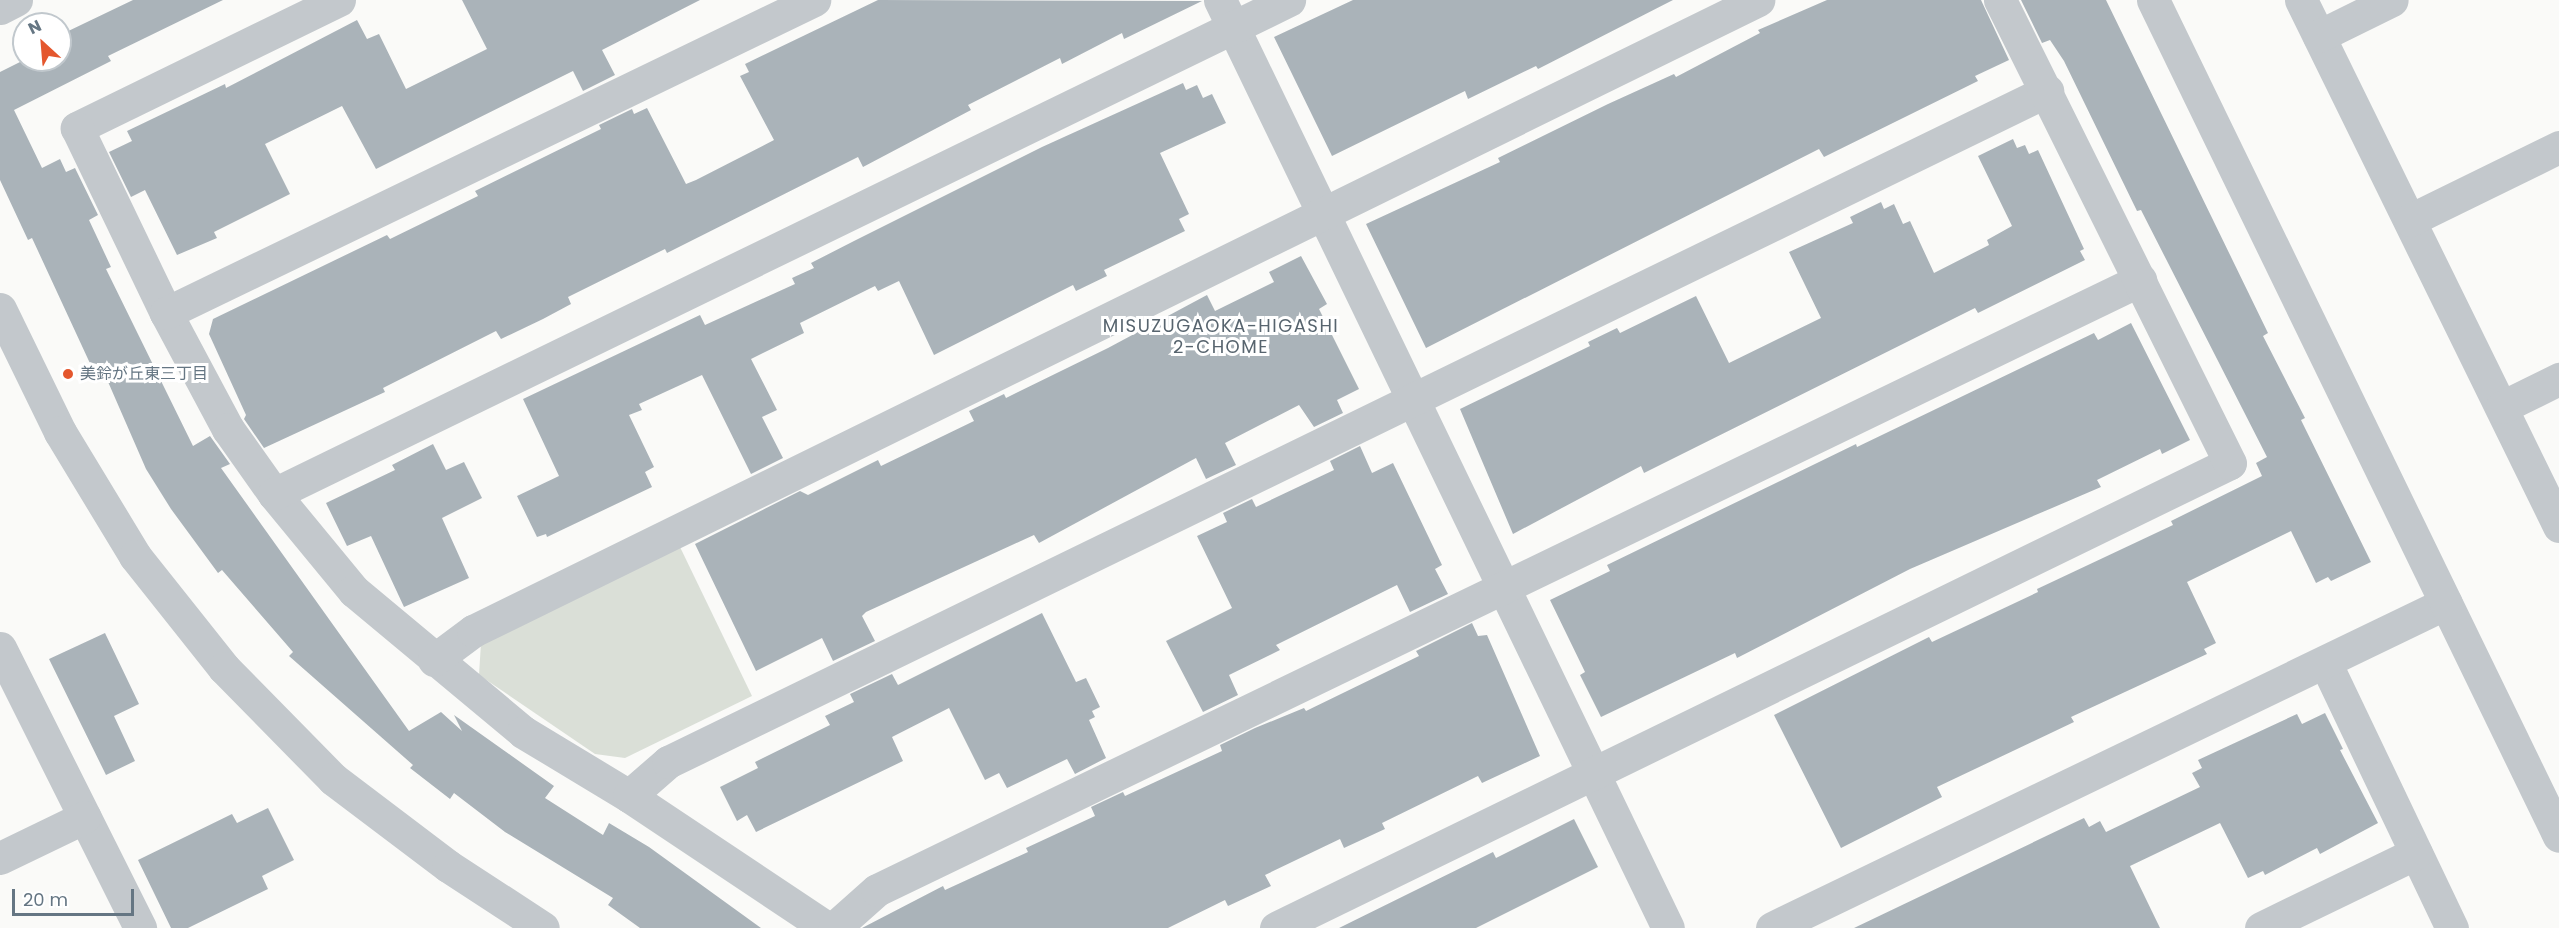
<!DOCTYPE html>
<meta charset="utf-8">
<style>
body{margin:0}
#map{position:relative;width:2559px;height:928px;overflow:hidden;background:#fafaf8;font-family:Poppins,"Noto Sans JP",sans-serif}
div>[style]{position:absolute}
.green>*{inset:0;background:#dadfd7}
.building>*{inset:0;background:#aab3b9}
.minor>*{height:33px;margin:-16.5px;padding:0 16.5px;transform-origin:16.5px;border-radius:16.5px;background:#c3c8cc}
.tertiary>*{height:33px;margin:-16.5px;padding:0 16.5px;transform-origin:16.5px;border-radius:16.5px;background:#c3c8cc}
.dots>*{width:16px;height:16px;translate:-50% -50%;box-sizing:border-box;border:3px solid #fff;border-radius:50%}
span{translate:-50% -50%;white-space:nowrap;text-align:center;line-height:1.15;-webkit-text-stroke:6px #fff;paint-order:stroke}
.poi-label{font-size:16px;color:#657683}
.left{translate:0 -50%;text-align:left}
.neighbourhood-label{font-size:18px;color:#57646e;letter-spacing:1.5px}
.north{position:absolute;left:12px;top:12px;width:60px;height:60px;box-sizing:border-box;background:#fff;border:2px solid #c1c8cd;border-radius:50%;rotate:334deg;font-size:16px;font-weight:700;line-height:24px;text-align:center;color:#657683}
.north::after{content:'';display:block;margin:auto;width:21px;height:27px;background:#e4572e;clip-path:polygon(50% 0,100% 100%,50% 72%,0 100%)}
.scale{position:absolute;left:12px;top:889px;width:122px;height:27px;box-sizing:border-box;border:3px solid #657683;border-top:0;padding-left:8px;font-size:18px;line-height:21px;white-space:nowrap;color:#657683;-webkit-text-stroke:4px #fff;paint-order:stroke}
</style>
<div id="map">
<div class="green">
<i style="clip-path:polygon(680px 547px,752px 696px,625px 758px,595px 754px,479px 675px,481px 643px)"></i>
</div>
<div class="building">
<i style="clip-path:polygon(133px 0,223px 0,108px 56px,111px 61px,14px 110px,42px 168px,60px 159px,66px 172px,75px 168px,98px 215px,89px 220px,111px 267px,106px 269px,193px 446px,210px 436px,230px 464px,221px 468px,409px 731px,441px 712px,462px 731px,454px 715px,554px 786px,545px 798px,603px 835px,609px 823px,649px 847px,761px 928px,640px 928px,608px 905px,613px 898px,505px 832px,454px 793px,450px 799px,410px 768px,413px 765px,289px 656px,293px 652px,222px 570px,218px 573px,171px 509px,146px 469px,102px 368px,94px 372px,32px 238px,28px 240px,0 180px,0 72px,24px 60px,60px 60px,60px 35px)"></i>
<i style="clip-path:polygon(462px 0,700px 0,602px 50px,615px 75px,583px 91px,573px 71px,376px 169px,342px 106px,265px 144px,290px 194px,214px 232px,217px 238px,177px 255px,145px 190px,131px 197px,109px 152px,132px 141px,127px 131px,225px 84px,226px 88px,357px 20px,367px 39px,379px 34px,406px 89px,487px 49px)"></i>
<i style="clip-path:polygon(878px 0,1202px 1px,1124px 39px,1122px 33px,1062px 64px,1060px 58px,968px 105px,971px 110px,863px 167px,858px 157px,667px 253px,665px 249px,568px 297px,571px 304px,543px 319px,501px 339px,496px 331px,383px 388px,385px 392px,264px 448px,244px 419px,246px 415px,209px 334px,213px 319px,387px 235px,390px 239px,478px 196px,475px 191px,601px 129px,599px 125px,632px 109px,634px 114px,647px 108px,686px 184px,696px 180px,774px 140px,740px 76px,749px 72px,745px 64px)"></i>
<i style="clip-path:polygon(1353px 0,1673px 0,1538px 69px,1536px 66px,1468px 99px,1465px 91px,1332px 156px,1274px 37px)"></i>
<i style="clip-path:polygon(1827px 0,1981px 0,2009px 60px,1975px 76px,1978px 81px,1824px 157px,1819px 149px,1426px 348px,1366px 224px,1500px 162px,1498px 158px,1608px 104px,1674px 74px,1676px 77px,1760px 33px,1758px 30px)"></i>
<i style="clip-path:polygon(2021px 0,2106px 0,2268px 333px,2263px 336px,2305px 418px,2301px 420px,2371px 562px,2331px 581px,2328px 577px,2316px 583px,2291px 531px,2187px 582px,2216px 643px,2204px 649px,2207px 654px,2071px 717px,2074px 722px,1937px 787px,1942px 797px,1841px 848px,1774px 715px,1929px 637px,1932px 642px,2038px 592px,2037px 589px,2173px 525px,2171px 521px,2262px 476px,2256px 463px,2267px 457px,2141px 210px,2137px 211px,2064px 61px,2050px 40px,2042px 43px)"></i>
<i style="clip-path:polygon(1183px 83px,1186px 90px,1197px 85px,1203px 98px,1212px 94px,1226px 123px,1160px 153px,1189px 214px,1179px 219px,1185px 231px,1104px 270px,1107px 276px,1076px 291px,1073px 285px,934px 355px,899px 281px,878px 291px,875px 286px,800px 323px,804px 333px,751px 359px,777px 410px,762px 417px,783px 458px,751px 474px,702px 375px,639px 404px,642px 410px,629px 415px,654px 467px,645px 472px,652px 487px,547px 537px,546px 534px,537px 537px,517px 496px,559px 476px,523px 399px,700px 315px,705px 325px,795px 284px,792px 278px,814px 268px,811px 263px,854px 241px,1042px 147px)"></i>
<i style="clip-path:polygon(2013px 139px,2017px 148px,2025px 145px,2029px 154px,2038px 150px,2084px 249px,2080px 251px,2085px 260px,1978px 313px,1975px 308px,1644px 473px,1641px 466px,1513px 534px,1460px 409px,1590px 346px,1588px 342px,1617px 328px,1620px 333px,1696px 296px,1729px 363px,1821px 318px,1789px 252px,1853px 223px,1850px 217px,1881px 202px,1884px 209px,1894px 204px,1903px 224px,1910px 221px,1934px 273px,1989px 245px,1987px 240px,2012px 226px,1978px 156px)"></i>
<i style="clip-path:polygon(1301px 256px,1327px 304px,1319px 309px,1359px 389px,1337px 400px,1343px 413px,1314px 427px,1299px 405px,1225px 443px,1236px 465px,1206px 479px,1196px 458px,1039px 543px,1034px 535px,866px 612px,862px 616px,875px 641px,833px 661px,822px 638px,756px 671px,695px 544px,800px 491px,808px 495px,878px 460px,881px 466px,974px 421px,969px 411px,1004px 394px,1006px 398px,1108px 348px,1207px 295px,1215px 311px,1274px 282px,1269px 272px)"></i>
<i style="clip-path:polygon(2131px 323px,2190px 440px,2162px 454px,2160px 449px,2097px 480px,2101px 487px,1910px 569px,1737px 658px,1735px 653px,1601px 717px,1580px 675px,1585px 672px,1550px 600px,1610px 571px,1607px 565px,1856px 444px,1857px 447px,2094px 333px,2098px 340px)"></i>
<i style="clip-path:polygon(433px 444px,446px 470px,464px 462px,482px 498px,442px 518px,469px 578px,404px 607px,371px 536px,347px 546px,326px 503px,395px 470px,392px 465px)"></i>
<i style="clip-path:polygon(1360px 446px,1372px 473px,1393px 463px,1442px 565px,1435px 569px,1448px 594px,1410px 612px,1397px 585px,1276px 645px,1280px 650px,1229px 675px,1238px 695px,1203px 712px,1166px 641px,1232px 608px,1197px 536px,1227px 522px,1223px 513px,1252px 499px,1256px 507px,1334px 470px,1330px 461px)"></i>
<i style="clip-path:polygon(1042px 613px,1076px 682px,1086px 678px,1100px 707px,1092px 711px,1095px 717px,1089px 720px,1106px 758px,1075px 774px,1067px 759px,1007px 788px,999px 773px,985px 780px,949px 708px,892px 737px,903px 761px,756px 832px,747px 815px,737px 821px,720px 787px,758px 768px,755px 762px,830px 725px,825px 716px,854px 702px,850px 694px,892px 674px,898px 685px)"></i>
<i style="clip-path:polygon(1472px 623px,1478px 636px,1487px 635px,1540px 756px,1482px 783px,1478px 776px,1382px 823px,1385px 829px,1344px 848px,1340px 839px,1265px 875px,1271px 886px,1228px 906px,1225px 900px,1168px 928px,862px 928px,943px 886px,945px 890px,1028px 852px,1026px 848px,1095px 816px,1091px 807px,1123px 792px,1125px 796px,1222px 751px,1220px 745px,1255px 728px,1304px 708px,1306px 711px,1419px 656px,1416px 651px)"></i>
<i style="clip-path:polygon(105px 633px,139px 704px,114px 716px,135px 761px,106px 775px,49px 659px)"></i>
<i style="clip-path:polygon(2325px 713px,2343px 749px,2340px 750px,2378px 823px,2320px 854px,2317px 848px,2265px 875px,2263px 871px,2248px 878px,2220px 823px,2130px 866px,2160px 928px,1854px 928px,2084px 818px,2089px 827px,2100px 821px,2106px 832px,2200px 787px,2192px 773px,2202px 768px,2198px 760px,2297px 714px,2302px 724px)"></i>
<i style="clip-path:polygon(268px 808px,294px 860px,262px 876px,268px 889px,188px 928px,171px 928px,138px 860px,232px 814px,237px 823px)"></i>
<i style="clip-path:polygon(1574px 819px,1598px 867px,1476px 928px,1339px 928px,1493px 852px,1496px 858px)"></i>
</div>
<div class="minor">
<i style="left:339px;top:0;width:292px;rotate:154deg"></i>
<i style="left:77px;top:128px;width:205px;rotate:64.3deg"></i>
<i style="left:166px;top:313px;width:132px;rotate:61.9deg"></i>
<i style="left:228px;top:429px;width:80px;rotate:54.7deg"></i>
<i style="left:274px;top:494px;width:126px;rotate:50.5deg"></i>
<i style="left:354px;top:591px;width:220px;rotate:39.8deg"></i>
<i style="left:523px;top:732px;width:124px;rotate:31.1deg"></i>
<i style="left:629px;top:796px;width:238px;rotate:33.7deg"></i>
<i style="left:1220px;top:0;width:1030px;rotate:64.23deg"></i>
<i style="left:2301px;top:0;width:586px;rotate:63.87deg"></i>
<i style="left:2319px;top:36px;width:81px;rotate:-26.3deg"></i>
<i style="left:2410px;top:220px;width:166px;rotate:-26.1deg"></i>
<i style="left:166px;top:313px;width:720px;rotate:-25.78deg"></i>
<i style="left:2502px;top:407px;width:64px;rotate:-26.2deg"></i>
<i style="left:274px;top:494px;width:1129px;rotate:-25.95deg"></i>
<i style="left:0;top:648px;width:313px;rotate:63.4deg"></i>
<i style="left:434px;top:660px;width:49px;rotate:-36.6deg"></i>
<i style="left:473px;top:631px;width:1432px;rotate:-26.15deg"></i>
<i style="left:2325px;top:662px;width:295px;rotate:64.5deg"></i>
<i style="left:629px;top:796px;width:52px;rotate:-41.1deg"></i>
<i style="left:668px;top:762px;width:1534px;rotate:-25.95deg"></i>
<i style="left:0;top:858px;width:94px;rotate:-25.8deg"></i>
<i style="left:834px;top:928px;width:57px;rotate:-41.5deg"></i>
<i style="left:877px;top:890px;width:1403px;rotate:-25.78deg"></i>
<i style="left:1276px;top:928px;width:1061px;rotate:-25.99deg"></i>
<i style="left:2230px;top:463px;width:517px;rotate:-116.42deg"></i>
<i style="left:1772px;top:928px;width:748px;rotate:-25.74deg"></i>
<i style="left:2261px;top:928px;width:172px;rotate:-25.8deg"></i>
</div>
<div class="tertiary">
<i style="left:2153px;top:0;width:929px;rotate:64.1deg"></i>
<i style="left:0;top:8px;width:18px;rotate:-27deg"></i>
<i style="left:0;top:309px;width:137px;rotate:64deg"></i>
<i style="left:60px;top:432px;width:145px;rotate:58.8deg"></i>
<i style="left:135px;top:556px;width:143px;rotate:51.5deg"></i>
<i style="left:224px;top:668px;width:156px;rotate:45.5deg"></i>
<i style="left:333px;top:779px;width:144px;rotate:37.1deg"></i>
<i style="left:448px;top:866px;width:113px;rotate:33.1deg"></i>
</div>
<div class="dots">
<i style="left:68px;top:374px;background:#e4572e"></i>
</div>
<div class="poi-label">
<span class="left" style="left:80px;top:374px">美鈴が丘東三丁目</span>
</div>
<div class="neighbourhood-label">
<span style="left:1221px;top:337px">MISUZUGAOKA-HIGASHI<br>2-CHOME</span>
</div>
<div class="north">N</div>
<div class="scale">20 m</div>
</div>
